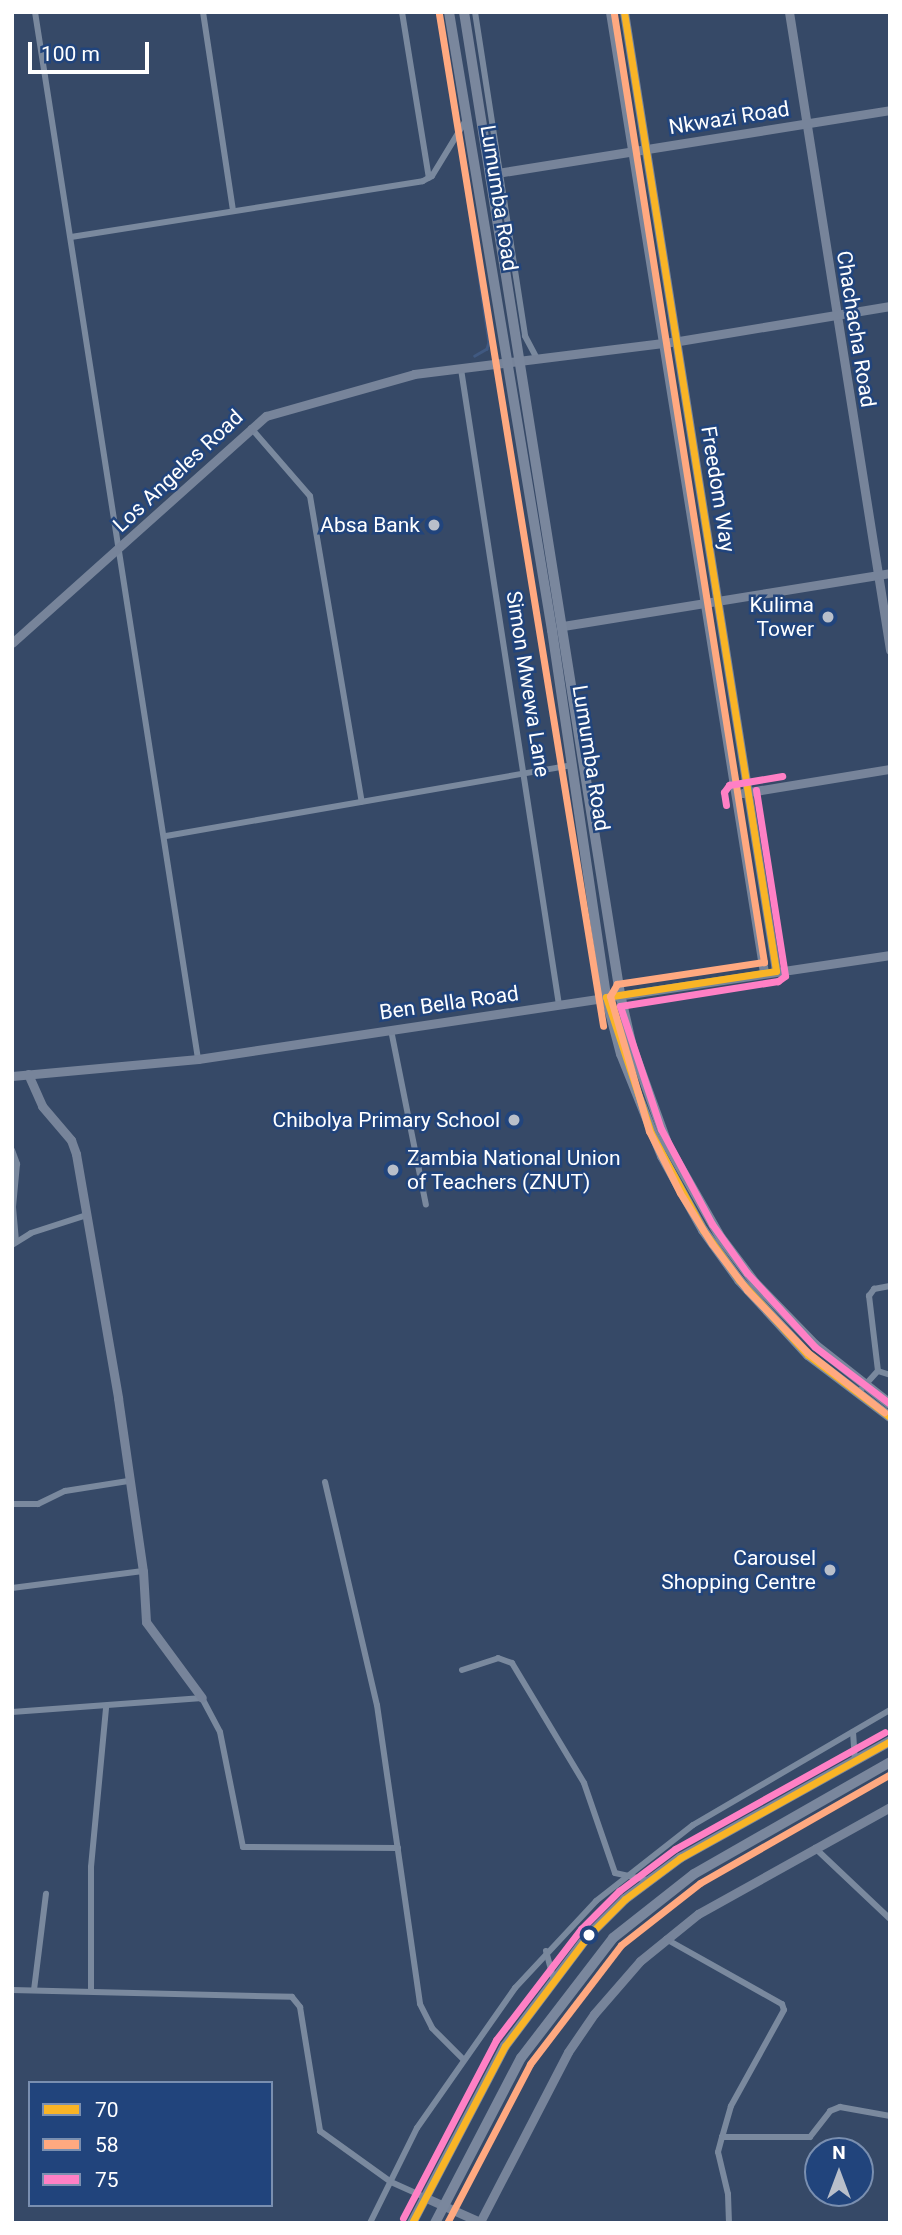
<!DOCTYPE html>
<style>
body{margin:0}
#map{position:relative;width:902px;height:2235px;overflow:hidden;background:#364967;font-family:Roboto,sans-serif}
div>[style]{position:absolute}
.stream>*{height:2.5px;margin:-1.25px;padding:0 1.25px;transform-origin:1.25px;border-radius:1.25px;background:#405981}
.street>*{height:6px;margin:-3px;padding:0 3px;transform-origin:3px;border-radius:3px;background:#7a899e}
.secondary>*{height:9px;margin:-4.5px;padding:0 4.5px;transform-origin:4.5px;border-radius:4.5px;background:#77849a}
.primary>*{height:10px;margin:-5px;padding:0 5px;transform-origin:5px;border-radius:5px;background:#7a879d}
.bus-1>*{height:7px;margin:-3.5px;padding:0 3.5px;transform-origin:3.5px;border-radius:3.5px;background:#f9b426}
.bus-2>*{height:7px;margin:-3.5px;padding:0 3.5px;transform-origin:3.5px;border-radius:3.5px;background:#ffa980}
.bus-3>*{height:7px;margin:-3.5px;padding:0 3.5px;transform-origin:3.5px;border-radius:3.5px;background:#ff80c5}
.dots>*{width:19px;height:19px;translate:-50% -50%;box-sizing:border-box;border:4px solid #21447c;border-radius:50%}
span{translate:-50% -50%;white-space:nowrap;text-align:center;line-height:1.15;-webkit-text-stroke:5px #21447c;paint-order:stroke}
.street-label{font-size:21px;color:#fff}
.poi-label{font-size:21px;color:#fff}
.right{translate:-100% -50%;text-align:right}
.left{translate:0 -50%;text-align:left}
.frame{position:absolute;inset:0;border:14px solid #fff;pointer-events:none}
.legend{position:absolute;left:28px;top:2081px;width:245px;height:126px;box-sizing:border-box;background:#21447c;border:2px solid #7a8fb0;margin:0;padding:9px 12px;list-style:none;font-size:21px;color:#fff}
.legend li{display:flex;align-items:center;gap:14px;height:35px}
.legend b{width:35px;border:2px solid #7a8fb0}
.north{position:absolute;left:804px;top:2137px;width:70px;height:70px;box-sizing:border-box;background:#21447c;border:2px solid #7a8fb0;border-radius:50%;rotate:0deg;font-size:19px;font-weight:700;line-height:28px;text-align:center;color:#fff}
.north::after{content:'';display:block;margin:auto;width:24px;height:32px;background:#b9bfca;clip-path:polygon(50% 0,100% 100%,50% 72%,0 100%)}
.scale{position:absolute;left:28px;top:42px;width:121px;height:32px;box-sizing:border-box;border:4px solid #fff;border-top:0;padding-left:9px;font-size:21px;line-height:24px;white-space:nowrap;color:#fff;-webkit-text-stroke:5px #21447c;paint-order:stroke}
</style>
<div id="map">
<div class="stream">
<i style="left:467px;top:195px;width:149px;rotate:81.5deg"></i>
<i style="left:489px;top:342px;width:7px;rotate:106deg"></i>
<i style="left:487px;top:349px;width:14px;rotate:150deg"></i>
</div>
<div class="street">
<i style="left:35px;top:12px;width:1060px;rotate:81.15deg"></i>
<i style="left:203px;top:12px;width:201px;rotate:81.4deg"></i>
<i style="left:402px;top:12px;width:168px;rotate:80.8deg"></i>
<i style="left:475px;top:12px;width:328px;rotate:81.2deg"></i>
<i style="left:525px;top:336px;width:27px;rotate:62deg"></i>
<i style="left:71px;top:237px;width:356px;rotate:-9deg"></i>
<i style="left:423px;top:181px;width:10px;rotate:-29deg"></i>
<i style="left:432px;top:176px;width:66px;rotate:-58.7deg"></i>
<i style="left:461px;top:369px;width:644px;rotate:81.24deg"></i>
<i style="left:251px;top:428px;width:90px;rotate:49.1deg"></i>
<i style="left:310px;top:496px;width:310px;rotate:80.4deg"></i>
<i style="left:166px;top:836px;width:412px;rotate:-9.9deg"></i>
<i style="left:391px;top:1030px;width:178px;rotate:78.7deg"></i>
<i style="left:12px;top:1150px;width:15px;rotate:70deg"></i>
<i style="left:17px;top:1164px;width:43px;rotate:95.3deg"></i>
<i style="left:13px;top:1207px;width:35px;rotate:85deg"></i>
<i style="left:12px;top:1245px;width:22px;rotate:-32deg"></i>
<i style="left:31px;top:1233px;width:59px;rotate:-17.8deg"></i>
<i style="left:878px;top:1371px;width:76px;rotate:-96.8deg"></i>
<i style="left:869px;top:1296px;width:9px;rotate:-54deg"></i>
<i style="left:874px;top:1289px;width:16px;rotate:-11deg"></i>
<i style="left:857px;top:1394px;width:31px;rotate:-48deg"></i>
<i style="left:878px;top:1371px;width:13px;rotate:18deg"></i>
<i style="left:325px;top:1482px;width:229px;rotate:76.9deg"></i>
<i style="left:377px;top:1705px;width:302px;rotate:81.8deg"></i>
<i style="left:420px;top:2004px;width:27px;rotate:63deg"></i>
<i style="left:432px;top:2028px;width:45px;rotate:45deg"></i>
<i style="left:12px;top:1504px;width:26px"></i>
<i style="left:38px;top:1504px;width:30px;rotate:-26deg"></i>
<i style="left:65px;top:1491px;width:64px;rotate:-9deg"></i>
<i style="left:12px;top:1588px;width:132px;rotate:-7.4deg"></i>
<i style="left:462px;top:1670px;width:38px;rotate:-18deg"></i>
<i style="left:498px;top:1658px;width:15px;rotate:20deg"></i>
<i style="left:512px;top:1663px;width:140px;rotate:59deg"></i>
<i style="left:584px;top:1783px;width:95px;rotate:71deg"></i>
<i style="left:615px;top:1873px;width:34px;rotate:12deg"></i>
<i style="left:12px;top:1712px;width:191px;rotate:-4.2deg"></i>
<i style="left:202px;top:1698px;width:38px;rotate:62deg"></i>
<i style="left:220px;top:1732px;width:117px;rotate:78.7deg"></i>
<i style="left:243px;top:1847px;width:155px;rotate:0.4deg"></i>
<i style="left:853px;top:1732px;width:28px;rotate:86deg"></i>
<i style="left:815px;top:1848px;width:103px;rotate:43.4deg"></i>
<i style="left:666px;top:1939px;width:133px;rotate:29.3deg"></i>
<i style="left:782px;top:2004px;width:6px;rotate:72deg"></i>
<i style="left:784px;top:2010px;width:110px;rotate:118.9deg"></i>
<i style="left:731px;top:2106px;width:32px;rotate:106deg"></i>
<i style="left:546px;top:1951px;width:27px;rotate:75deg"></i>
<i style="left:91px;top:1989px;width:122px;rotate:-90deg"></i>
<i style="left:91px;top:1867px;width:161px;rotate:-84.6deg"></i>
<i style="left:12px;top:1990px;width:280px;rotate:1.4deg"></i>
<i style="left:292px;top:1997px;width:13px;rotate:51deg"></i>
<i style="left:300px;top:2007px;width:126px;rotate:80.8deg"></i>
<i style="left:320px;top:2131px;width:87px;rotate:35.7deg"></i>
<i style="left:391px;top:2182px;width:36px;rotate:24deg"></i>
<i style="left:34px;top:1990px;width:97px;rotate:-82.9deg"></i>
<i style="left:370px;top:2223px;width:106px;rotate:-63.7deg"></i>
<i style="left:417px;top:2128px;width:171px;rotate:-55deg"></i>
<i style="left:515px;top:1988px;width:119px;rotate:-47deg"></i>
<i style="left:596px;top:1901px;width:123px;rotate:-38.1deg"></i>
<i style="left:693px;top:1825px;width:228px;rotate:-30.3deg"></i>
<i style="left:729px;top:2223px;width:29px;rotate:-92deg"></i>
<i style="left:728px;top:2194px;width:43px;rotate:-103.4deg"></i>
<i style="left:718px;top:2152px;width:16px;rotate:-75deg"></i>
<i style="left:722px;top:2137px;width:88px"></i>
<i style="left:810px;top:2137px;width:33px;rotate:-52deg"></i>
<i style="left:830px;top:2111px;width:11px;rotate:-22deg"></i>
<i style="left:840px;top:2107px;width:51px;rotate:10.2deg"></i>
</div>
<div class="secondary">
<i style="left:610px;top:12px;width:972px;rotate:80.89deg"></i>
<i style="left:624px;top:12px;width:971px;rotate:80.99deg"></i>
<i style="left:789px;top:12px;width:646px;rotate:81deg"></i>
<i style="left:491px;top:174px;width:404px;rotate:-9.1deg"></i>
<i style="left:563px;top:626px;width:331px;rotate:-9.2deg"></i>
<i style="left:12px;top:643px;width:341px;rotate:-41.8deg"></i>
<i style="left:266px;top:416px;width:154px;rotate:-15.8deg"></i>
<i style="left:414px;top:374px;width:267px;rotate:-7.1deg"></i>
<i style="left:679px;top:341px;width:214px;rotate:-9.4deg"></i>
<i style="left:743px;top:793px;width:149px;rotate:-9.3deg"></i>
<i style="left:28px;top:1074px;width:35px;rotate:66deg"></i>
<i style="left:42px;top:1106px;width:45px;rotate:49.5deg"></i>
<i style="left:71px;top:1140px;width:15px;rotate:70deg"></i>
<i style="left:76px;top:1154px;width:248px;rotate:80.2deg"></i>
<i style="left:118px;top:1398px;width:175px;rotate:81.8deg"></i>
<i style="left:143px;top:1571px;width:51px;rotate:86.6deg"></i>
<i style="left:146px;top:1622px;width:94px;rotate:53.6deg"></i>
<i style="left:12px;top:1076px;width:187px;rotate:-5.2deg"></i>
<i style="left:198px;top:1059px;width:700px;rotate:-8.55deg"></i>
<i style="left:424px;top:2197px;width:61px;rotate:24.1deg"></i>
<i style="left:480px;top:2222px;width:191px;rotate:-62.6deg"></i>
<i style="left:568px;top:2052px;width:46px;rotate:-55.6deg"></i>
<i style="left:594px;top:2014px;width:70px;rotate:-49deg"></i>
<i style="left:640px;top:1961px;width:75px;rotate:-39deg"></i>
<i style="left:698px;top:1914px;width:220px;rotate:-29.1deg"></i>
</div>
<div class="primary">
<i style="left:449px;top:12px;width:627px;rotate:80.54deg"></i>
<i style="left:552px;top:630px;width:371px;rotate:81.6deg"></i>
<i style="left:606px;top:997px;width:59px;rotate:75.3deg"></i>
<i style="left:621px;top:1054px;width:110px;rotate:68.1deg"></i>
<i style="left:662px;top:1156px;width:85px;rotate:61deg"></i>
<i style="left:703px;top:1230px;width:62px;rotate:54.2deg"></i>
<i style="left:739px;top:1280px;width:102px;rotate:47.4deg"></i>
<i style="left:808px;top:1355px;width:103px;rotate:37.1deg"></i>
<i style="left:464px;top:12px;width:994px;rotate:80.97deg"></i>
<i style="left:620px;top:994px;width:54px;rotate:77.2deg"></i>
<i style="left:632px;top:1047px;width:105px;rotate:70deg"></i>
<i style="left:668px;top:1146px;width:106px;rotate:60.1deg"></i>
<i style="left:721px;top:1238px;width:56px;rotate:52.9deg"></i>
<i style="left:755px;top:1283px;width:86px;rotate:45.9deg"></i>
<i style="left:815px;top:1345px;width:95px;rotate:38.2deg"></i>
<i style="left:412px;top:2223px;width:200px;rotate:-62.3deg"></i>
<i style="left:505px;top:2046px;width:138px;rotate:-53deg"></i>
<i style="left:588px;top:1936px;width:52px;rotate:-45deg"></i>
<i style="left:625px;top:1899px;width:69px;rotate:-36.7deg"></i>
<i style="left:680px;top:1858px;width:240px;rotate:-29.1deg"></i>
<i style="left:435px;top:2223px;width:186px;rotate:-62.5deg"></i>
<i style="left:521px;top:2058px;width:151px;rotate:-52.5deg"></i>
<i style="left:613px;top:1938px;width:103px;rotate:-38.3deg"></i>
<i style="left:694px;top:1874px;width:226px;rotate:-29.7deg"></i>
</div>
<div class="bus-1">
<i style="left:624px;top:12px;width:971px;rotate:80.99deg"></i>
<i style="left:776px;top:971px;width:172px;rotate:171.3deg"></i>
<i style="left:606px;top:997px;width:143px;rotate:71.7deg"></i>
<i style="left:651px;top:1133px;width:110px;rotate:61.8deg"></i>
<i style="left:703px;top:1230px;width:62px;rotate:54.2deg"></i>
<i style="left:739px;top:1280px;width:102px;rotate:47.4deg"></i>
<i style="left:808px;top:1355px;width:103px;rotate:37.1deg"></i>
<i style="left:412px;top:2223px;width:200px;rotate:-62.3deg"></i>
<i style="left:505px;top:2046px;width:138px;rotate:-53deg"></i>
<i style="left:588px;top:1936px;width:52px;rotate:-45deg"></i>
<i style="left:625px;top:1899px;width:69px;rotate:-36.7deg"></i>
<i style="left:680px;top:1858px;width:240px;rotate:-29.1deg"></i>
</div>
<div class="bus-2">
<i style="left:439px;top:14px;width:1025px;rotate:80.79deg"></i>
<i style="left:614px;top:14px;width:960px;rotate:81.01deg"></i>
<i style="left:764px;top:962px;width:149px;rotate:171.5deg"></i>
<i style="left:617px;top:984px;width:14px;rotate:120deg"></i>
<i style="left:610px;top:996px;width:141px;rotate:73.9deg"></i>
<i style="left:649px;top:1131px;width:69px;rotate:63.4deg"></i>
<i style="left:680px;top:1193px;width:60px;rotate:57.9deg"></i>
<i style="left:712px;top:1244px;width:58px;rotate:52.7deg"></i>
<i style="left:747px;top:1290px;width:86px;rotate:45.9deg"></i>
<i style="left:807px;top:1352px;width:98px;rotate:37.9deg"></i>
<i style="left:447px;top:2223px;width:179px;rotate:-62.4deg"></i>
<i style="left:530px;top:2064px;width:150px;rotate:-52.6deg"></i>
<i style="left:621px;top:1945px;width:100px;rotate:-38.1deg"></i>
<i style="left:700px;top:1883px;width:219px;rotate:-29.8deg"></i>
</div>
<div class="bus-3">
<i style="left:756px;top:790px;width:188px;rotate:81.1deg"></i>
<i style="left:785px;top:976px;width:9px;rotate:144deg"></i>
<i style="left:778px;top:981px;width:160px;rotate:171deg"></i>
<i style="left:620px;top:1006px;width:130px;rotate:71.6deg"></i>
<i style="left:661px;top:1129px;width:108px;rotate:61.8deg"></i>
<i style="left:712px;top:1224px;width:60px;rotate:54.5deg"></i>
<i style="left:747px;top:1273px;width:100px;rotate:47.4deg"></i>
<i style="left:815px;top:1347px;width:94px;rotate:37.2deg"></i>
<i style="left:726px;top:805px;width:13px;rotate:-99deg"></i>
<i style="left:724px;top:792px;width:9px;rotate:-54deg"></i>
<i style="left:729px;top:785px;width:54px;rotate:-9.6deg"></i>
<i style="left:403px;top:2218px;width:201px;rotate:-62.4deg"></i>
<i style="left:496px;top:2040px;width:140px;rotate:-52.6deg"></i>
<i style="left:581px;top:1929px;width:54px;rotate:-45deg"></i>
<i style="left:619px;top:1891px;width:70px;rotate:-36.9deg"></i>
<i style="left:675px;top:1849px;width:240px;rotate:-29.1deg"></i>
</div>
<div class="dots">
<i style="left:434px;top:525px;background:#b9bfca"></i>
<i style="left:828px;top:617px;background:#b9bfca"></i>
<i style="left:514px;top:1120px;background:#b9bfca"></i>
<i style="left:393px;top:1170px;background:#b9bfca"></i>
<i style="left:830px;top:1570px;background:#b9bfca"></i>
<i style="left:589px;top:1935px;background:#fff"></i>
</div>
<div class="street-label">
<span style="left:729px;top:118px;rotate:-9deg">Nkwazi Road</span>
<span style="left:499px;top:198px;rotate:81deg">Lumumba Road</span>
<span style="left:856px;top:329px;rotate:81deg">Chachacha Road</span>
<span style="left:178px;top:471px;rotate:-43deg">Los Angeles Road</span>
<span style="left:718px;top:489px;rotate:81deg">Freedom Way</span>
<span style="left:528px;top:684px;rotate:81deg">Simon Mwewa Lane</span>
<span style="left:591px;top:758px;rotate:81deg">Lumumba Road</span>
<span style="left:449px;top:1003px;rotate:-8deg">Ben Bella Road</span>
</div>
<div class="poi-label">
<span class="right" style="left:420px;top:525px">Absa Bank</span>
<span class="right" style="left:814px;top:617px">Kulima<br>Tower</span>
<span class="right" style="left:500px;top:1120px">Chibolya Primary School</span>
<span class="left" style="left:407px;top:1170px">Zambia National Union<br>of Teachers (ZNUT)</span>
<span class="right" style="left:816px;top:1570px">Carousel<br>Shopping Centre</span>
</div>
<div class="frame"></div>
<ul class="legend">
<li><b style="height:9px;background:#f9b426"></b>70</li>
<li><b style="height:9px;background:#ffa980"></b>58</li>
<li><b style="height:9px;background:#ff80c5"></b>75</li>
</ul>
<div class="north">N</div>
<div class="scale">100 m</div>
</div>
